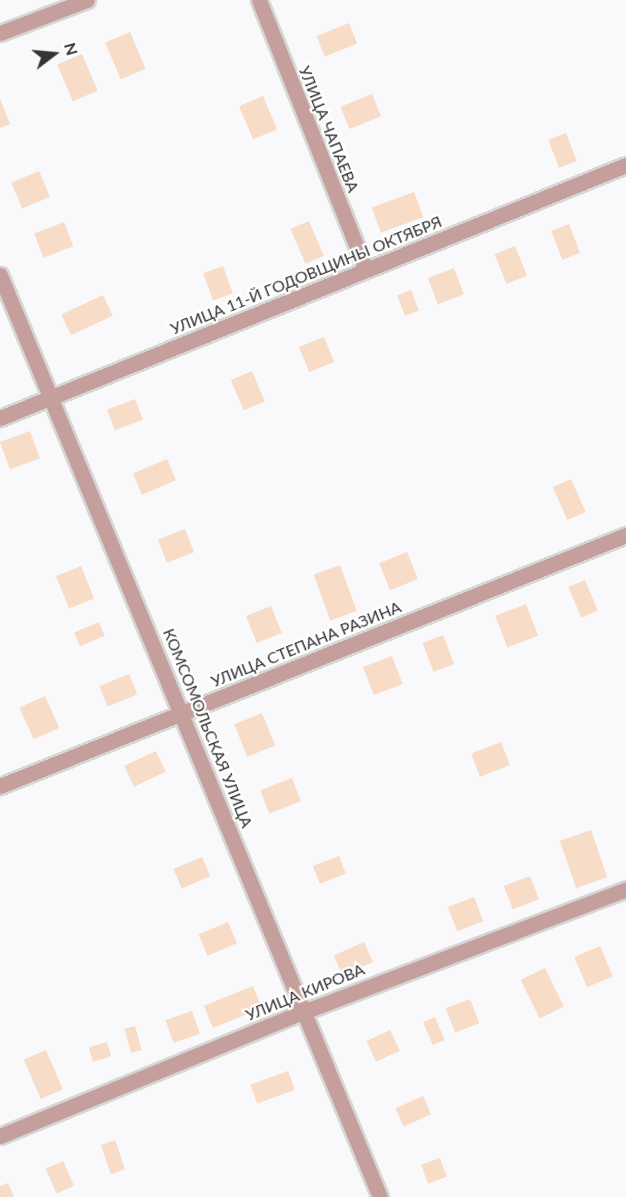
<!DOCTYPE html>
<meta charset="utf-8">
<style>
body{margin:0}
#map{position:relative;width:626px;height:1197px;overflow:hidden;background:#f9f9fb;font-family:Lato,sans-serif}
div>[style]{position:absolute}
.building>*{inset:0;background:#f7dcc7;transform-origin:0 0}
.roads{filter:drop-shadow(2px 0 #d6d6d7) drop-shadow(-2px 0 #d6d6d7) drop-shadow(0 2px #d6d6d7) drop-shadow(0 -2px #d6d6d7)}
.minor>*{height:15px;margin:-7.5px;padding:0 7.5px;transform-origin:7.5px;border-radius:7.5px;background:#c59f9b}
span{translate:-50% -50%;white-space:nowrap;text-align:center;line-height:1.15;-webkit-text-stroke:4.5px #fff;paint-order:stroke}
.street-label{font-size:16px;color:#343435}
.north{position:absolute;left:24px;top:24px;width:60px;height:60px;-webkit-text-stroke:4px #fff;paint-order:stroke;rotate:74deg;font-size:16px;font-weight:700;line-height:24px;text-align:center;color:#343435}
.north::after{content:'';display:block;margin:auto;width:21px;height:27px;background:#343435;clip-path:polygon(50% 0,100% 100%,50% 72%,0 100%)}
</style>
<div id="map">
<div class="building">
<i style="left:349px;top:23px;width:22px;height:35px;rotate:68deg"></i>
<i style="left:130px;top:32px;width:40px;height:27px;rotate:67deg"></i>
<i style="left:82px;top:54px;width:40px;height:27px;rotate:67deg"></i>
<i style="left:372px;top:94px;width:24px;height:34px;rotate:68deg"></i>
<i style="left:263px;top:96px;width:36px;height:26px;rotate:67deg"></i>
<i style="clip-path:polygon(0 99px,10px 124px,0 128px)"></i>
<i style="left:566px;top:133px;width:30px;height:19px;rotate:69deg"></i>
<i style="left:39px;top:171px;width:28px;height:30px;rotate:67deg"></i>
<i style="left:414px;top:192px;width:27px;height:45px;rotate:70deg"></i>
<i style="left:309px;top:221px;width:38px;height:20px;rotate:67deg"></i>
<i style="left:64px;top:222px;width:26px;height:32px;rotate:69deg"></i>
<i style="left:569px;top:224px;width:31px;height:19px;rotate:69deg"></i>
<i style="left:515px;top:246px;width:32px;height:22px;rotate:68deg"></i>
<i style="left:223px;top:266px;width:29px;height:21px;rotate:70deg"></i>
<i style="left:454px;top:268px;width:28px;height:28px;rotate:69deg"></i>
<i style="left:411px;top:290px;width:22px;height:15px;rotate:69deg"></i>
<i style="left:103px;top:295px;width:23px;height:46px;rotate:65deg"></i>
<i style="left:324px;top:337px;width:27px;height:27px;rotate:68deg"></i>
<i style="left:252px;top:371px;width:33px;height:23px;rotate:67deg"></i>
<i style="left:135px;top:399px;width:22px;height:30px;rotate:69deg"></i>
<i style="left:30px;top:431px;width:29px;height:32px;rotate:70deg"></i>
<i style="left:167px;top:459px;width:23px;height:37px;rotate:67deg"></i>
<i style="left:571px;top:479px;width:36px;height:20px;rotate:66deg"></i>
<i style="left:185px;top:529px;width:25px;height:29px;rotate:69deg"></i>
<i style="left:407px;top:552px;width:29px;height:30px;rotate:68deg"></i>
<i style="left:340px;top:565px;width:49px;height:28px;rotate:70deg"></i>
<i style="left:81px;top:566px;width:35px;height:27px;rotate:68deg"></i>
<i style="left:585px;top:580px;width:33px;height:18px;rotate:67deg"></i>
<i style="left:526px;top:604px;width:34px;height:33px;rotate:69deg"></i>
<i style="left:271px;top:606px;width:29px;height:27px;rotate:68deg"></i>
<i style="left:99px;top:622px;width:15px;height:27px;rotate:67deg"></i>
<i style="left:443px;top:635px;width:31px;height:22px;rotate:69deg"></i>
<i style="left:392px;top:656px;width:30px;height:31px;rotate:69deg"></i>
<i style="left:129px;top:674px;width:22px;height:32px;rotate:68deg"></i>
<i style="left:45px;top:696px;width:35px;height:28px;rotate:66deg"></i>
<i style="left:262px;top:713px;width:35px;height:30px;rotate:68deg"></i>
<i style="left:501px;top:742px;width:25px;height:32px;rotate:69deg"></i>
<i style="left:156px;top:751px;width:23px;height:35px;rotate:65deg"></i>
<i style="left:292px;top:778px;width:25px;height:34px;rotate:69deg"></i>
<i style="left:591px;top:830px;width:50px;height:33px;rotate:71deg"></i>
<i style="left:339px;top:856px;width:19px;height:28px;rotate:69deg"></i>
<i style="left:202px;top:857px;width:21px;height:31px;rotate:67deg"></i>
<i style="left:530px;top:876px;width:25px;height:28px;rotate:69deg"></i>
<i style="left:474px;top:897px;width:26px;height:28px;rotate:69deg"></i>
<i style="left:228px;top:922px;width:23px;height:32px;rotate:67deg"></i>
<i style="left:364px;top:942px;width:22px;height:33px;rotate:66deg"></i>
<i style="left:600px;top:946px;width:33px;height:28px;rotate:67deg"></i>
<i style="left:545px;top:968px;width:43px;height:27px;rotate:64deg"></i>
<i style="left:253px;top:986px;width:24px;height:53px;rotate:68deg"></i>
<i style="left:470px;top:999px;width:26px;height:26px;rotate:69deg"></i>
<i style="left:192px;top:1011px;width:24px;height:28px;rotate:71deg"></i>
<i style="left:435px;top:1017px;width:25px;height:13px;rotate:67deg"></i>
<i style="left:135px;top:1026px;width:25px;height:11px;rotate:74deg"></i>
<i style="left:390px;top:1030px;width:23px;height:26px;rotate:65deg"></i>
<i style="left:107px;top:1042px;width:15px;height:19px;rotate:74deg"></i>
<i style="left:46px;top:1050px;width:43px;height:24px;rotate:67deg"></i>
<i style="left:288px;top:1071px;width:20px;height:40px;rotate:70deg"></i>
<i style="left:423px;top:1096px;width:20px;height:30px;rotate:66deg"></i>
<i style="left:115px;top:1140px;width:31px;height:15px;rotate:71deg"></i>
<i style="left:440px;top:1158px;width:20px;height:20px;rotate:70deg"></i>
<i style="left:63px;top:1161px;width:27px;height:19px;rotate:66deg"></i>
<i style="clip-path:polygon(8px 1183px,14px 1197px,0 1197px,0 1186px)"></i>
</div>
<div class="roads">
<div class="minor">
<i style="left:259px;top:0;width:290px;rotate:68.4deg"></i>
<i style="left:0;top:33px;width:93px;rotate:-20.8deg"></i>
<i style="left:0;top:275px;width:997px;rotate:67.6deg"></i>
<i style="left:0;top:418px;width:675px;rotate:-22.01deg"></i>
<i style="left:0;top:786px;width:674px;rotate:-21.85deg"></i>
<i style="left:0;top:1136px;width:327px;rotate:-22.3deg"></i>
<i style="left:303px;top:1012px;width:346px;rotate:-20.8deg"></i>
</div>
</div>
<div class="street-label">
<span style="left:329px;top:129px;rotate:68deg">УЛИЦА ЧАПАЕВА</span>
<span style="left:306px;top:275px;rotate:-22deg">УЛИЦА 11-Й ГОДОВЩИНЫ ОКТЯБРЯ</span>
<span style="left:306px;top:644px;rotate:-22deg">УЛИЦА СТЕПАНА РАЗИНА</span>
<span style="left:208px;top:728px;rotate:68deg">КОМСОМОЛЬСКАЯ УЛИЦА</span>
<span style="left:305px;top:992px;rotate:-22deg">УЛИЦА КИРОВА</span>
</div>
<div class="north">N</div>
</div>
